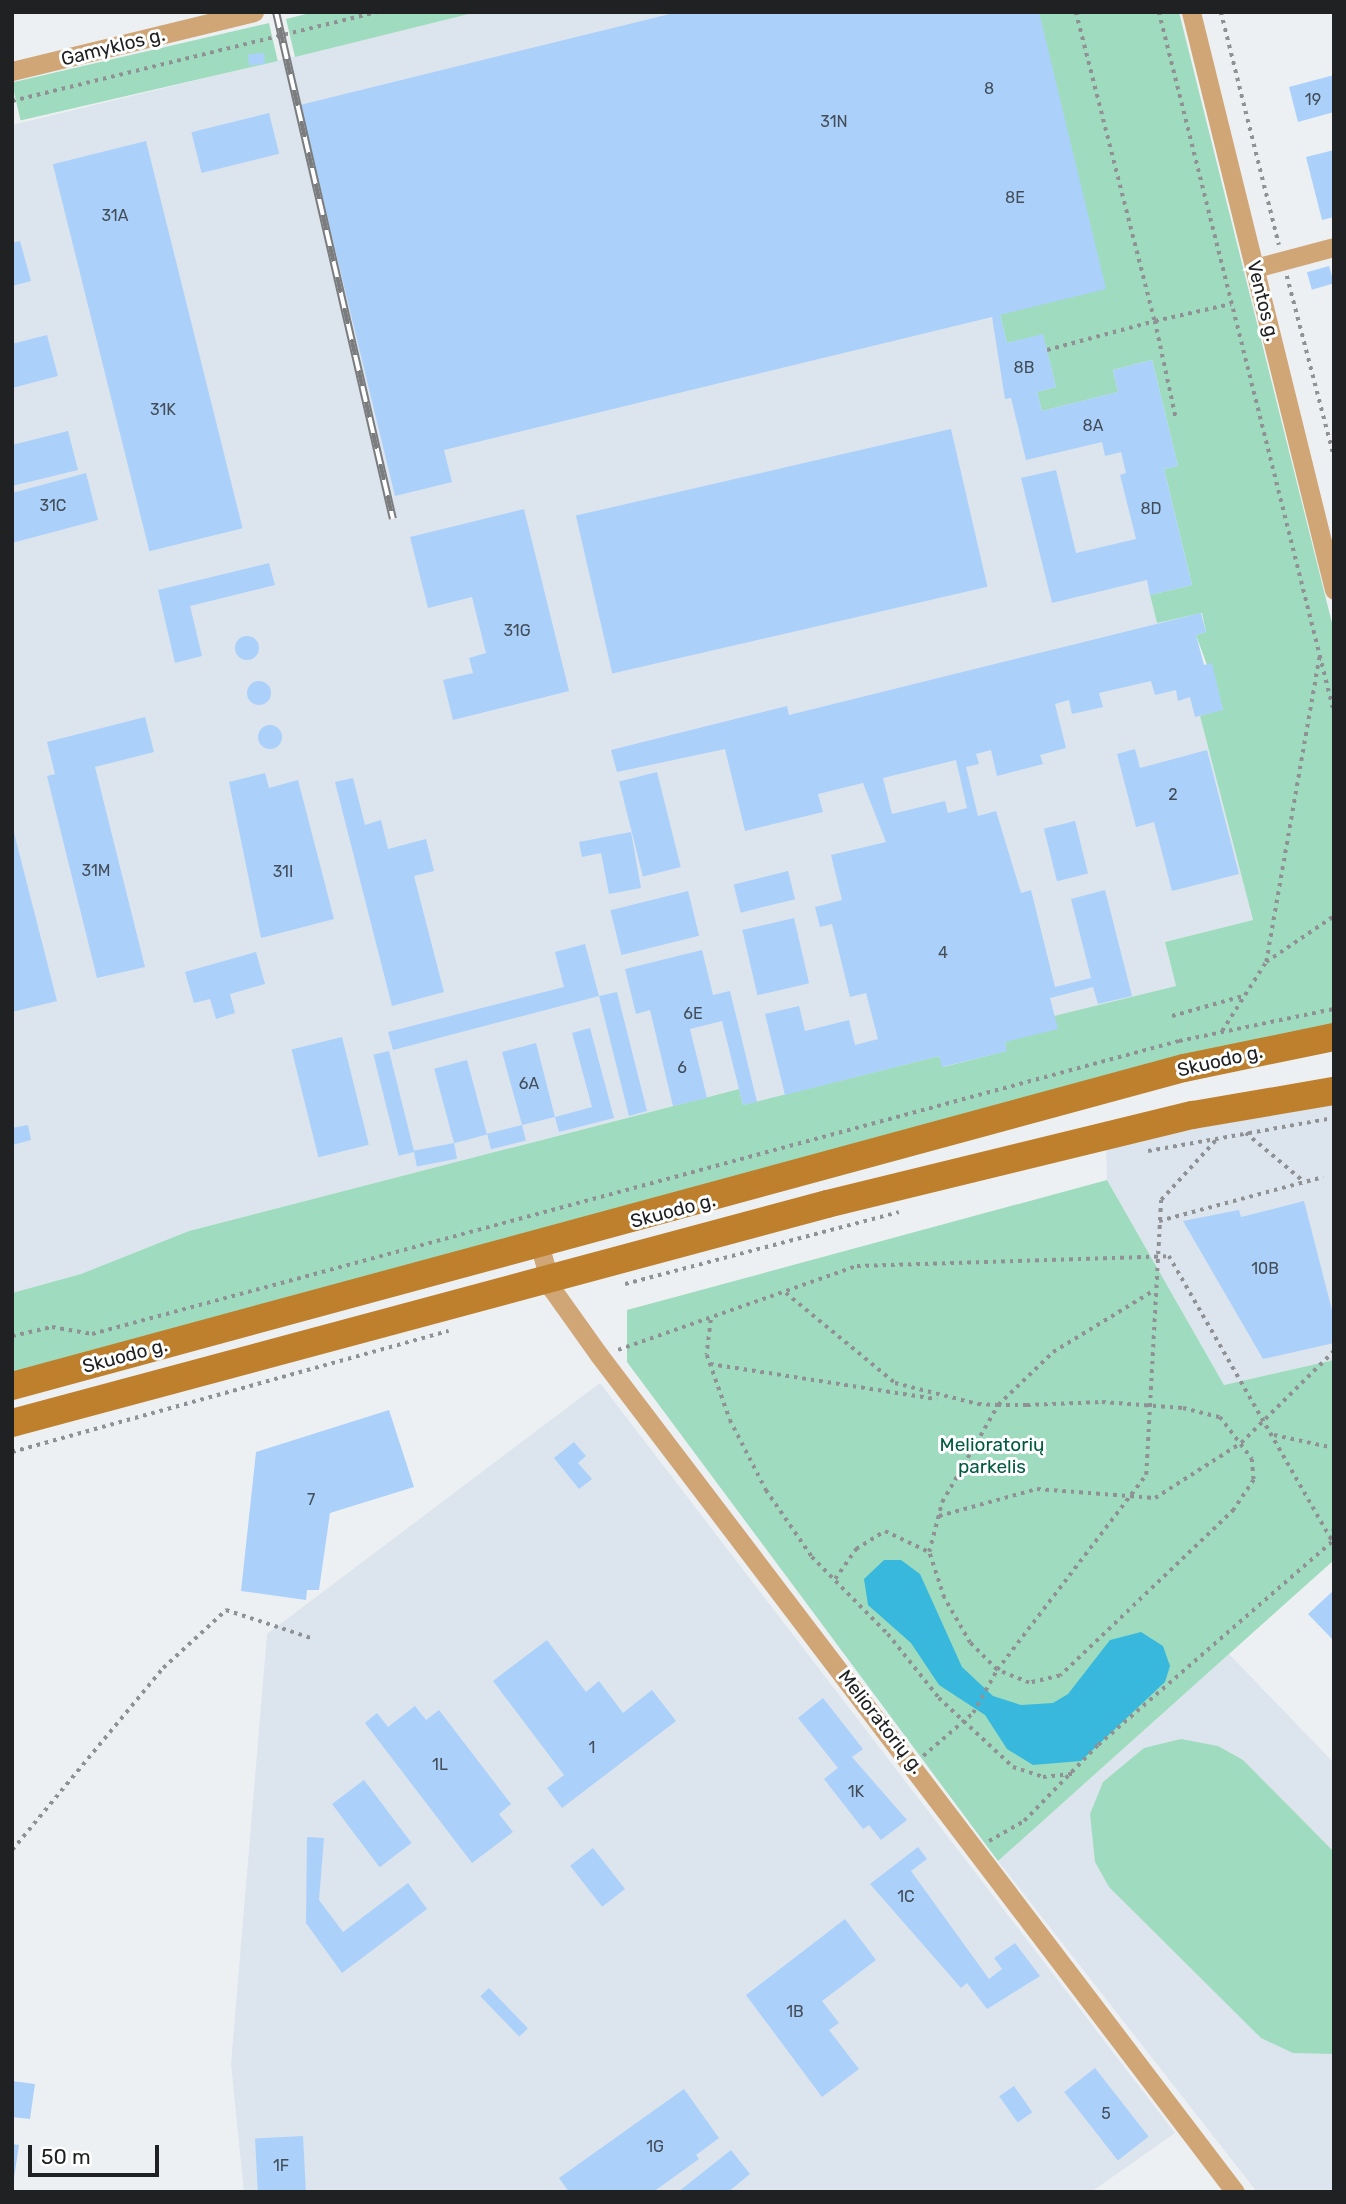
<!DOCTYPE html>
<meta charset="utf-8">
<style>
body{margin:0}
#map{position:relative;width:1346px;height:2204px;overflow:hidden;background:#edf0f3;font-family:Rubik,sans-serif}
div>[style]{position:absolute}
.built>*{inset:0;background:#dce4ed}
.green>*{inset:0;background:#9fdcbf;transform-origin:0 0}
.water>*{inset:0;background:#39b8dd}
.building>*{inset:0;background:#abd1fb;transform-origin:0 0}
.round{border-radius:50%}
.path>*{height:3.5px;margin-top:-1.75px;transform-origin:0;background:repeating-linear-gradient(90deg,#8f9194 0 3.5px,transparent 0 8.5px)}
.street>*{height:19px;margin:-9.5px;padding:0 9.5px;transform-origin:9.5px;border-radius:9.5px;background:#d0a676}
.secondary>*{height:28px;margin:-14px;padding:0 14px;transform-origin:14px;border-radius:14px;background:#be802d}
.rail>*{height:8px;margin-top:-4px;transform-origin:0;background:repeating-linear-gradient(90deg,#fff 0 16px,#7a7c7e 0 32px);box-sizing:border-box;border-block:2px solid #7a7c7e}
span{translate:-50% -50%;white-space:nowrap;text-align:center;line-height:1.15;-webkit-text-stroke:6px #fff;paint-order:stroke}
.number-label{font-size:16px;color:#434d58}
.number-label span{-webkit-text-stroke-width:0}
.street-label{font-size:19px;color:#202122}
.park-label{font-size:19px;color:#005c3f}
.frame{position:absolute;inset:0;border:14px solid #202122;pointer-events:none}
.scale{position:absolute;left:28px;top:2145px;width:131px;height:32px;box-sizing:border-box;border:4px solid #202122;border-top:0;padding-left:9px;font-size:21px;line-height:24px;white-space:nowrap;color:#202122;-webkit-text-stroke:5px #fff;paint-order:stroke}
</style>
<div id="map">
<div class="built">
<i style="clip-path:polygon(477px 12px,1039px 12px,1043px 334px,1117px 392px,1113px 370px,1152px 360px,1178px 466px,1164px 469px,1192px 585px,1150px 596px,1157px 623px,1201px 613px,1206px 632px,1196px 635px,1204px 665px,1212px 663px,1223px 710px,1200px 716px,1253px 920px,1165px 942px,1176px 986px,1055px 1016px,1007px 1051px,743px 1105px,738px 1089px,189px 1231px,81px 1274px,12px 1293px,12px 125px)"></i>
<i style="clip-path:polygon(1334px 1104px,1334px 1360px,1224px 1385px,1107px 1180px,1106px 1144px)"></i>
<i style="clip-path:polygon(600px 1383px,1175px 2133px,1091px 2192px,244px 2192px,231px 2064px,267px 1634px)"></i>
<i style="clip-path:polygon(1229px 1654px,1334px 1763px,1334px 2192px,1257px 2192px,998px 1861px)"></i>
</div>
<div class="green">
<i style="clip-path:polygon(314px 12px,477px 12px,295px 57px,286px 19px)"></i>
<i style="clip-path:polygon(1039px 12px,1179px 12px,1334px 631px,1334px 1029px,12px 1375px,12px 1293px,81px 1274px,189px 1231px,739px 1089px,743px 1105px,939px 1056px,943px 1067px,1006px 1051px,1005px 1042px,1054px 1016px,1176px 986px,1165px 942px,1253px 920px,1200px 716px,1223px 709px,1196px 635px,1206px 632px,1202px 613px,1157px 623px,1150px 595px,1192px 585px,1164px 469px,1178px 466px,1152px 360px,1113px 370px,1118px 392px,1042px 411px,1037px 392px,1056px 387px,1043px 335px,1007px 343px,1000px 315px)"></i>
<i style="left:269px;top:23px;width:39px;height:264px;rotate:77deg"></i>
<i style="clip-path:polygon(1107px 1180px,1224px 1385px,1334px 1360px,1334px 1560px,998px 1861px,627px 1362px,627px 1310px)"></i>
<i style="clip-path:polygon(1181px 1739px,1218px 1746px,1243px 1760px,1334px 1852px,1334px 2054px,1293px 2053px,1261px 2038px,1109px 1887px,1095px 1862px,1090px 1814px,1103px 1782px,1144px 1748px)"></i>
</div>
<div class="water">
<i style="clip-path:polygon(884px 1560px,901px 1560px,920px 1574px,962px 1667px,993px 1696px,1021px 1705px,1053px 1703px,1068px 1694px,1110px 1640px,1141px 1632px,1163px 1646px,1170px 1666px,1165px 1682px,1081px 1761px,1033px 1765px,1007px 1749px,985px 1715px,939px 1685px,911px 1643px,868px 1605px,864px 1579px)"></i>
</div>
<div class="building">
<i style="clip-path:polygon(678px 12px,1039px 12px,1106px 289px,1000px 315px,1007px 343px,1043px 334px,1056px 387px,1037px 392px,1042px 411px,1118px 392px,1113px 370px,1152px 360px,1178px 466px,1164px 469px,1192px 585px,1150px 595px,1147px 580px,1052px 603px,1021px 478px,1056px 470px,1076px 553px,1136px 539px,1120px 475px,1126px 473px,1121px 452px,1105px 456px,1102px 442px,1026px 460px,1011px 398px,1005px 399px,992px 317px,444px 450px,452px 482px,395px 496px,300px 105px)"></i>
<i style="left:264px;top:53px;width:11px;height:16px;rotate:85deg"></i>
<i style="clip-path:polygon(1334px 75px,1334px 112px,1298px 122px,1289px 87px)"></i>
<i style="left:269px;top:113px;width:42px;height:80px;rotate:76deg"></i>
<i style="left:146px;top:141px;width:399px;height:96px;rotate:76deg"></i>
<i style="clip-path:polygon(1334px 150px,1334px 217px,1322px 220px,1306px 157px)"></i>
<i style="clip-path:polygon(20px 241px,31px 281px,12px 286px,12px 243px)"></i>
<i style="left:1329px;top:266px;width:18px;height:23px;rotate:74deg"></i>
<i style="clip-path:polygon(47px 335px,58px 376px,12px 388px,12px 344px)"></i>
<i style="left:951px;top:429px;width:162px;height:385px;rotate:77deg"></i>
<i style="clip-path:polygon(68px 431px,78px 470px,12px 486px,12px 445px)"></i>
<i style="clip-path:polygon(86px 473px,98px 520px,12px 543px,12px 493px)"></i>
<i style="clip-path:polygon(524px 509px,569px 691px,453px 720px,443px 680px,473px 673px,469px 658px,486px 653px,472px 597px,428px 608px,410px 537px)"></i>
<i style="clip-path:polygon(269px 563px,275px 585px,190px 606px,202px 656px,175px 663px,158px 590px)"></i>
<i style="clip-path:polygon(evenodd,1201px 613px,1206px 632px,1196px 635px,1204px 665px,1212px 663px,1223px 710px,1195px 717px,1190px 697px,1178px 701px,1176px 690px,1155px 695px,1151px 681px,1099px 693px,1103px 707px,1072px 714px,1069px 700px,1055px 704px,1066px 748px,1040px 755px,1043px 764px,997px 776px,991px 750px,976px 754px,979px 764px,966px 767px,978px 816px,996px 811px,1021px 893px,1031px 890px,1055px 987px,1091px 978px,1071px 899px,1105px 890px,1132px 996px,1098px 1004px,1093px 987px,1050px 998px,1058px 1029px,1005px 1042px,1007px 1051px,942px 1067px,939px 1056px,785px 1095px,765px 1014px,799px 1006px,805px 1031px,849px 1020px,855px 1045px,878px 1039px,866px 993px,850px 997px,832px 924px,820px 927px,815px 907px,842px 900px,831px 855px,886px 842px,863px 783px,818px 794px,823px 812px,745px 831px,725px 749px,617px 772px,611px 750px,787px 706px,789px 715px,1201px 613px,956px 760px,967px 808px,948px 813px,945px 801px,892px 814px,883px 778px,956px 760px)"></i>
<i class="round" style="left:235px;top:636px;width:24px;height:24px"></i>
<i class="round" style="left:247px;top:681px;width:24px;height:24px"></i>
<i style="clip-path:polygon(145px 717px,154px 752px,95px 767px,145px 967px,97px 978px,47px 776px,55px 774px,47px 742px)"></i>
<i class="round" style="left:258px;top:725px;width:24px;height:24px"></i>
<i style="clip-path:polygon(1135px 749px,1140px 768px,1207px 750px,1239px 874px,1172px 891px,1154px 822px,1136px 827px,1117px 754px)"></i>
<i style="left:657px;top:772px;width:98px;height:39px;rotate:76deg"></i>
<i style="clip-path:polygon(265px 773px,269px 788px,298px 780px,334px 919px,261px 938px,229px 782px)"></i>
<i style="clip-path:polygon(353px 778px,365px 825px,381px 820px,388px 849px,426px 839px,434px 871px,414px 876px,444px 992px,392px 1006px,335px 782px)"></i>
<i style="left:1075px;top:821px;width:54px;height:32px;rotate:76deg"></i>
<i style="clip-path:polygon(12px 825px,57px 1001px,12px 1012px)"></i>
<i style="clip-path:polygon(631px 832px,641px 888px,609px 894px,601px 853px,582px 857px,579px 842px)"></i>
<i style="left:788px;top:871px;width:29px;height:56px;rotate:76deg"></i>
<i style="left:688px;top:891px;width:46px;height:80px;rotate:76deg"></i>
<i style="left:794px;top:918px;width:67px;height:53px;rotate:77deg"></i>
<i style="clip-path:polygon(585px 944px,599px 996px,617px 992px,647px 1111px,629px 1116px,599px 996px,393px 1050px,388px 1032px,564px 987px,555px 952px)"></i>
<i style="clip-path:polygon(702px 950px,713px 995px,730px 991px,757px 1102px,743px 1105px,722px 1021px,690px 1029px,707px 1098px,673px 1106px,650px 1010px,636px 1014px,625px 969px)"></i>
<i style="clip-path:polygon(256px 952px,265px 984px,230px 994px,235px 1013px,216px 1019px,210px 999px,194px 1003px,185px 972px)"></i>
<i style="clip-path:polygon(590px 1028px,614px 1118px,559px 1132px,555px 1117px,522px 1125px,502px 1052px,536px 1043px,555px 1117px,592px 1107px,572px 1033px)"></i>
<i style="left:342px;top:1037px;width:111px;height:52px;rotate:76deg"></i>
<i style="left:389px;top:1051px;width:104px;height:16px;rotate:76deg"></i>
<i style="left:467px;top:1060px;width:77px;height:34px;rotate:75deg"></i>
<i style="clip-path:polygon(28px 1125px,31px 1140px,12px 1145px,12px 1128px)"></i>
<i style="left:522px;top:1125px;width:16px;height:36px;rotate:76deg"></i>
<i style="left:454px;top:1143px;width:16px;height:41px;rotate:79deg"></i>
<i style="clip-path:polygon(1304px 1201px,1334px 1318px,1334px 1343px,1263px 1359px,1183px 1221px,1239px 1210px,1241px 1217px)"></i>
<i style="clip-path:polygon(389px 1410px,414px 1487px,330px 1513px,319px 1590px,307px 1590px,306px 1600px,241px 1591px,256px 1452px)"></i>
<i style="clip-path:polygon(574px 1442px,586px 1456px,578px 1463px,592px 1479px,579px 1489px,554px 1458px)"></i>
<i style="clip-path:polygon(1334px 1590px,1334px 1641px,1308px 1614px)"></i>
<i style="clip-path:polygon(547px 1640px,586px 1692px,599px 1681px,623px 1713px,652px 1690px,676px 1721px,562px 1808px,547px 1788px,564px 1775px,493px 1681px)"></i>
<i style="clip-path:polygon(823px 1698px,863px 1749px,852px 1757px,907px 1820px,881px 1840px,869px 1825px,863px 1829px,824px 1779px,838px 1768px,798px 1718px)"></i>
<i style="clip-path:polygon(415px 1706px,426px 1720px,439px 1710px,511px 1804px,499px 1814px,513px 1832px,472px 1863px,365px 1723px,377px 1713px,388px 1727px)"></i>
<i style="left:364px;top:1780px;width:79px;height:40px;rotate:53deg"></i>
<i style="clip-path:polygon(307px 1837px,324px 1838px,319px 1900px,343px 1932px,408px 1883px,427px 1909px,342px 1973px,306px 1923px)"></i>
<i style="clip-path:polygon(918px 1847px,927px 1859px,911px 1871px,989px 1979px,1002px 1969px,994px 1958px,1015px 1943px,1040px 1976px,987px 2009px,967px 1983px,961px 1988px,870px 1884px)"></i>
<i style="left:593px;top:1848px;width:52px;height:29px;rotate:52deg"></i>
<i style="clip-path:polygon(845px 1919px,876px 1960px,822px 2001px,839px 2023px,829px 2030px,859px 2069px,822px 2097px,746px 1995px)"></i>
<i style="left:489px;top:1988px;width:56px;height:12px;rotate:46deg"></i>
<i style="left:1095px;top:2068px;width:87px;height:39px;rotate:52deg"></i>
<i style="clip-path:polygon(12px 2081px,35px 2084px,30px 2119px,12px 2117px)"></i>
<i style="left:1014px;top:2086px;width:32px;height:18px;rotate:55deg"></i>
<i style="clip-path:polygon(684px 2089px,719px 2138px,696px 2155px,699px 2159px,653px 2192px,569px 2192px,559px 2178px)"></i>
<i style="left:303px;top:2136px;width:56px;height:48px;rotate:87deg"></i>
<i style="clip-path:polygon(12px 2144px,19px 2145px,14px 2178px,12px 2178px)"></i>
<i style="clip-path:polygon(731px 2150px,750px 2174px,728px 2192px,678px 2192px)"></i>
</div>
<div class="path">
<i style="left:1076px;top:12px;width:319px;rotate:75.7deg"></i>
<i style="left:1155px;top:321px;width:78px;rotate:-12.6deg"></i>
<i style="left:1159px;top:12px;width:722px;rotate:75.96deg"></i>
<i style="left:1221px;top:12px;width:240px;rotate:76deg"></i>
<i style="left:12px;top:101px;width:377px;rotate:-13.7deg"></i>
<i style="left:1287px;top:276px;width:186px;rotate:75.4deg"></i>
<i style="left:1047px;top:350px;width:112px;rotate:-15deg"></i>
<i style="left:1155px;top:321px;width:99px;rotate:77.8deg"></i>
<i style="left:1266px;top:962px;width:82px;rotate:-34.1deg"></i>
<i style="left:1172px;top:1016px;width:74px;rotate:-15.7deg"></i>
<i style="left:1222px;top:1031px;width:82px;rotate:-57.5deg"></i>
<i style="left:1266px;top:962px;width:310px;rotate:-80.1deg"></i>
<i style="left:1246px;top:1133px;width:73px;rotate:40deg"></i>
<i style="left:1148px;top:1151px;width:189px;rotate:-10.1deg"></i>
<i style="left:1159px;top:1221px;width:170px;rotate:-15deg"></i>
<i style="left:625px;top:1284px;width:283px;rotate:-14.7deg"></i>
<i style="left:786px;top:1293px;width:141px;rotate:39.5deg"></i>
<i style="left:895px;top:1383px;width:86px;rotate:14.2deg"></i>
<i style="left:978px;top:1404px;width:20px;rotate:3deg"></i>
<i style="left:998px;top:1405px;width:29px"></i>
<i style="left:1027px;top:1405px;width:75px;rotate:-2.3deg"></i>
<i style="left:1102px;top:1402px;width:81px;rotate:4.2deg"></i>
<i style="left:1183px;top:1408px;width:38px;rotate:14deg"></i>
<i style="left:1220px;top:1417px;width:53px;rotate:52.7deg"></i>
<i style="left:1252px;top:1459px;width:21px;rotate:85deg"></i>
<i style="left:1254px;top:1480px;width:36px;rotate:124deg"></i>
<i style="left:1234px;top:1510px;width:240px;rotate:136.3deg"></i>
<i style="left:1060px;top:1676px;width:32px;rotate:167deg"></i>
<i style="left:1029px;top:1683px;width:35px;rotate:-158deg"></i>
<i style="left:997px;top:1670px;width:38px;rotate:-135deg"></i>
<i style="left:970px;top:1643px;width:52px;rotate:-120deg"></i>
<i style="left:944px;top:1598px;width:48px;rotate:-108.1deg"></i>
<i style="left:929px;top:1552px;width:52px;rotate:-75.4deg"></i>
<i style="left:942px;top:1502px;width:112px;rotate:-60deg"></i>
<i style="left:998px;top:1405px;width:76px;rotate:-43.9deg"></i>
<i style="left:1053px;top:1352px;width:117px;rotate:-31.4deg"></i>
<i style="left:711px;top:1320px;width:35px;rotate:97deg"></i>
<i style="left:707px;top:1355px;width:69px;rotate:70.5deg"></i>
<i style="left:730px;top:1420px;width:79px;rotate:62.8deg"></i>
<i style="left:766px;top:1490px;width:81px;rotate:55.5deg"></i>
<i style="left:812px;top:1557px;width:108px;rotate:45.4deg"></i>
<i style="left:888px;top:1634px;width:82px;rotate:51.4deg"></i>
<i style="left:939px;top:1698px;width:101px;rotate:43deg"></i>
<i style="left:1013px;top:1767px;width:32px;rotate:18deg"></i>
<i style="left:1043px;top:1777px;width:30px;rotate:-6deg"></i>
<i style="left:12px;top:1336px;width:41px;rotate:-12.7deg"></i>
<i style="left:52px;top:1327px;width:41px;rotate:9.9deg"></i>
<i style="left:92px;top:1334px;width:1126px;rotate:-15.09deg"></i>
<i style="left:1179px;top:1041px;width:158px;rotate:-11.7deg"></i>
<i style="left:618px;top:1350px;width:253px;rotate:-19.4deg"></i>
<i style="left:857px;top:1266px;width:312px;rotate:-1.8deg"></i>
<i style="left:1169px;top:1256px;width:332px;rotate:60.2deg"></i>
<i style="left:710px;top:1364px;width:230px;rotate:8.8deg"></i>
<i style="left:1274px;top:1435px;width:61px;rotate:12.2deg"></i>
<i style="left:12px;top:1452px;width:453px;rotate:-15.5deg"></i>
<i style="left:939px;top:1516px;width:102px;rotate:-15.4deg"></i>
<i style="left:1037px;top:1489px;width:118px;rotate:4.4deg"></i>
<i style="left:1155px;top:1498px;width:102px;rotate:-32.6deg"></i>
<i style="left:1241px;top:1443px;width:131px;rotate:-44.7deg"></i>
<i style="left:1332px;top:1540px;width:15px;rotate:-82deg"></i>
<i style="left:835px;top:1579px;width:37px;rotate:-55deg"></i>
<i style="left:856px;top:1549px;width:34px;rotate:-32deg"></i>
<i style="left:885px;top:1531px;width:49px;rotate:25.5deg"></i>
<i style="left:923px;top:1756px;width:66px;rotate:-40.7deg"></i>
<i style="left:973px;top:1713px;width:49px;rotate:-60.8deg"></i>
<i style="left:997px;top:1670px;width:245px;rotate:-52.6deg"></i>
<i style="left:1146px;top:1475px;width:275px;rotate:-86.9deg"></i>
<i style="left:1161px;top:1200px;width:81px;rotate:-47.5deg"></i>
<i style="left:989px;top:1841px;width:40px;rotate:-29.7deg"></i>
<i style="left:1024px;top:1821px;width:106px;rotate:-45.8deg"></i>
<i style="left:1098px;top:1745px;width:311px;rotate:-41deg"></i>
<i style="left:12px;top:1850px;width:236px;rotate:-50.3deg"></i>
<i style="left:163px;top:1668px;width:86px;rotate:-42.6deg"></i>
<i style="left:226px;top:1610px;width:89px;rotate:18.2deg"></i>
</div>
<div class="street">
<i style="left:1191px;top:12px;width:595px;rotate:76.1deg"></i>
<i style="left:12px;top:71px;width:249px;rotate:-13.7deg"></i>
<i style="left:1255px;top:268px;width:82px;rotate:-14.9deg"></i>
<i style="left:540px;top:1247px;width:44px;rotate:74.1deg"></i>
<i style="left:552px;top:1289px;width:81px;rotate:54.5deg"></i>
<i style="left:599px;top:1355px;width:1051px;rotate:52.77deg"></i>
</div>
<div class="secondary">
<i style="left:12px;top:1386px;width:1214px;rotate:-15.18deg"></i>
<i style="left:1184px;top:1068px;width:153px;rotate:-11.7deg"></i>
<i style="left:12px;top:1423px;width:844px;rotate:-15.04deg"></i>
<i style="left:827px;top:1204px;width:377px;rotate:-13.7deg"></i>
<i style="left:1193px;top:1115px;width:143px;rotate:-9.7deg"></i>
</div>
<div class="rail">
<i style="left:276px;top:12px;width:520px;rotate:77.01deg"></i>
</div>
<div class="number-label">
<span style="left:989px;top:89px">8</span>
<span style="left:1313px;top:100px">19</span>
<span style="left:834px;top:122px">31N</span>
<span style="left:1015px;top:198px">8E</span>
<span style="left:115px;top:216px">31A</span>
<span style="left:1024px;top:368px">8B</span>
<span style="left:163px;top:410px">31K</span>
<span style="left:1093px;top:426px">8A</span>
<span style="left:53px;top:506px">31C</span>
<span style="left:1151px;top:509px">8D</span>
<span style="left:517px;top:631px">31G</span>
<span style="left:1173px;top:795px">2</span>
<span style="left:96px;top:871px">31M</span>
<span style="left:283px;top:872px">31I</span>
<span style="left:943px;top:953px">4</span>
<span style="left:693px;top:1014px">6E</span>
<span style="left:682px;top:1068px">6</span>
<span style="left:529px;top:1084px">6A</span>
<span style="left:1265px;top:1269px">10B</span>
<span style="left:311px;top:1500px">7</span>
<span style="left:592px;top:1748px">1</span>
<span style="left:440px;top:1765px">1L</span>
<span style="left:856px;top:1792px">1K</span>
<span style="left:906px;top:1897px">1C</span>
<span style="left:795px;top:2012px">1B</span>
<span style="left:1106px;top:2114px">5</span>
<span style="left:655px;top:2147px">1G</span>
<span style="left:281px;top:2166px">1F</span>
</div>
<div class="street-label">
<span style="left:113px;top:47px;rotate:-14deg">Gamyklos g.</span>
<span style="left:1263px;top:301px;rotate:76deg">Ventos g.</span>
<span style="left:1220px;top:1061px;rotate:-13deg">Skuodo g.</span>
<span style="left:673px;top:1211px;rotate:-15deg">Skuodo g.</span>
<span style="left:125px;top:1356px;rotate:-15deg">Skuodo g.</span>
<span style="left:881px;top:1722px;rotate:52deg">Melioratorių g.</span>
</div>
<div class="park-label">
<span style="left:992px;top:1456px">Melioratorių<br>parkelis</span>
</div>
<div class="frame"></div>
<div class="scale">50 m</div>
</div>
